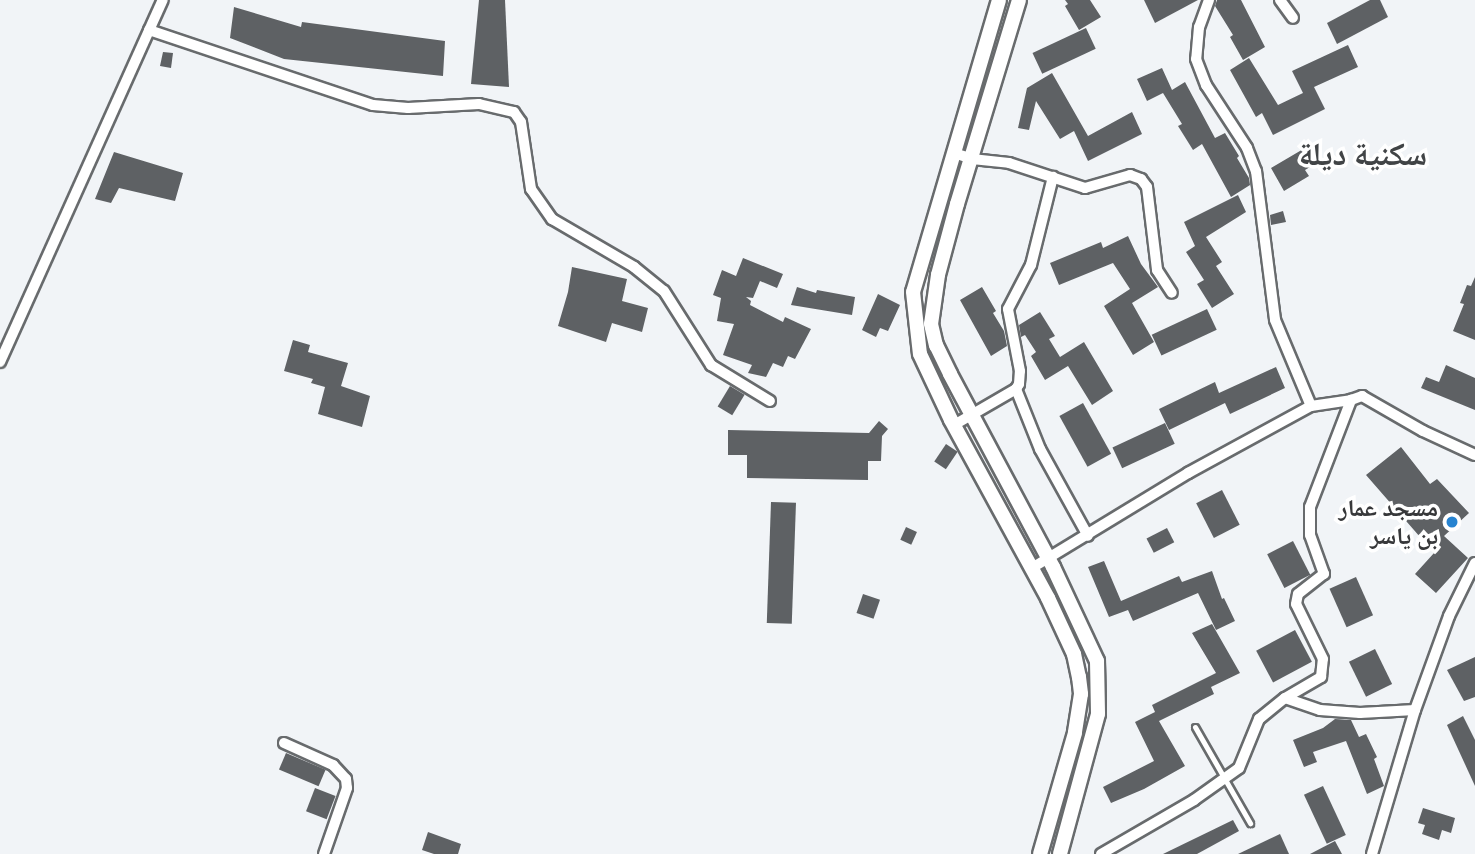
<!DOCTYPE html>
<meta charset="utf-8">
<style>
body{margin:0}
#map{position:relative;width:1475px;height:854px;overflow:hidden;background:#f1f4f7;font-family:Inter,"Noto Naskh Arabic",sans-serif}
div>[style]{position:absolute}
.building>*{inset:0;background:#5e6164;transform-origin:0 0}
.roads{filter:drop-shadow(2px 0 #686b6d) drop-shadow(-2px 0 #686b6d) drop-shadow(0 2px #686b6d) drop-shadow(0 -2px #686b6d)}
.service>*{height:5px;margin:-2.5px;padding:0 2.5px;transform-origin:2.5px;border-radius:2.5px;background:#fff}
.minor>*{height:10px;margin:-5px;padding:0 5px;transform-origin:5px;border-radius:5px;background:#fff}
.tertiary>*{height:14px;margin:-7px;padding:0 7px;transform-origin:7px;border-radius:7px;background:#fff}
.dots>*{width:19px;height:19px;translate:-50% -50%;box-sizing:border-box;border:4px solid #fff;border-radius:50%}
span{translate:-50% -50%;white-space:nowrap;text-align:center;line-height:1.15;-webkit-text-stroke:7px #fff;paint-order:stroke}
.poi-label{font-size:24px;color:#37383a;font-weight:700}
.right{translate:-100% -50%;text-align:right}
.district-label{font-size:32px;color:#414446;font-weight:700}
</style>
<div id="map">
<div class="building">
<i style="clip-path:polygon(479px 0,505px 0,509px 87px,471px 84px)"></i>
<i style="clip-path:polygon(1065px 0,1090px 0,1101px 17px,1079px 30px,1065px 6px,1068px 4px)"></i>
<i style="clip-path:polygon(1144px 0,1198px 0,1155px 23px)"></i>
<i style="clip-path:polygon(1217px 0,1241px 0,1265px 47px,1243px 60px,1230px 37px,1233px 35px,1215px 6px)"></i>
<i style="clip-path:polygon(1370px 0,1380px 0,1388px 17px,1337px 44px,1327px 23px)"></i>
<i style="clip-path:polygon(234px 7px,301px 27px,302px 22px,445px 41px,443px 76px,284px 59px,230px 38px)"></i>
<i style="left:1086px;top:28px;width:23px;height:59px;rotate:65deg"></i>
<i style="clip-path:polygon(1348px 45px,1358px 67px,1314px 87px,1325px 109px,1273px 135px,1262px 113px,1256px 117px,1230px 70px,1249px 58px,1278px 105px,1303px 93px,1292px 71px)"></i>
<i style="clip-path:polygon(163px 52px,173px 53px,171px 68px,160px 66px)"></i>
<i style="clip-path:polygon(1162px 68px,1172px 90px,1185px 82px,1215px 138px,1225px 133px,1239px 156px,1237px 158px,1249px 178px,1250px 185px,1231px 197px,1202px 144px,1193px 150px,1178px 126px,1182px 124px,1163px 93px,1147px 101px,1137px 79px)"></i>
<i style="clip-path:polygon(1052px 73px,1088px 136px,1132px 112px,1142px 134px,1088px 161px,1074px 131px,1060px 139px,1036px 101px,1029px 130px,1018px 128px,1027px 88px)"></i>
<i style="clip-path:polygon(1305px 148px,1315px 164px,1305px 170px,1309px 176px,1284px 191px,1271px 168px)"></i>
<i style="clip-path:polygon(114px 152px,183px 173px,175px 201px,119px 188px,111px 203px,95px 199px)"></i>
<i style="clip-path:polygon(1238px 195px,1246px 212px,1206px 237px,1222px 262px,1216px 266px,1234px 294px,1212px 308px,1197px 284px,1204px 280px,1186px 252px,1195px 246px,1184px 222px)"></i>
<i style="clip-path:polygon(1283px 211px,1286px 222px,1271px 225px,1270px 215px)"></i>
<i style="clip-path:polygon(1128px 236px,1141px 264px,1158px 287px,1132px 303px,1154px 342px,1133px 355px,1104px 306px,1130px 289px,1113px 263px,1059px 285px,1050px 263px,1101px 242px,1103px 248px)"></i>
<i style="clip-path:polygon(743px 258px,783px 274px,777px 288px,760px 281px,753px 298px,746px 297px,751px 301px,750px 305px,783px 322px,785px 317px,811px 329px,795px 359px,788px 356px,783px 367px,773px 363px,766px 377px,748px 373px,752px 365px,723px 355px,734px 324px,717px 321px,721px 298px,713px 295px,722px 270px,736px 276px)"></i>
<i style="clip-path:polygon(572px 267px,627px 279px,622px 301px,648px 308px,642px 332px,612px 323px,606px 342px,558px 326px,568px 292px)"></i>
<i style="clip-path:polygon(1475px 277px,1475px 340px,1453px 331px,1464px 304px,1460px 303px,1467px 285px,1471px 286px)"></i>
<i style="clip-path:polygon(797px 287px,816px 293px,817px 290px,855px 297px,852px 315px,791px 305px)"></i>
<i style="clip-path:polygon(982px 287px,996px 311px,993px 313px,1004px 331px,1007px 346px,991px 356px,960px 300px)"></i>
<i style="clip-path:polygon(878px 294px,900px 305px,888px 331px,880px 328px,876px 337px,862px 330px)"></i>
<i style="left:1207px;top:309px;width:23px;height:61px;rotate:65deg"></i>
<i style="clip-path:polygon(1040px 312px,1055px 336px,1049px 339px,1060px 357px,1084px 342px,1113px 391px,1092px 405px,1068px 366px,1045px 380px,1031px 356px,1036px 352px,1025px 335px,1021px 337px,1019px 325px)"></i>
<i style="clip-path:polygon(293px 340px,310px 345px,308px 352px,348px 363px,341px 386px,370px 396px,362px 427px,318px 414px,325px 387px,311px 383px,313px 379px,284px 371px)"></i>
<i style="clip-path:polygon(1446px 365px,1475px 378px,1475px 410px,1421px 388px,1426px 377px,1439px 382px)"></i>
<i style="clip-path:polygon(1276px 367px,1285px 388px,1230px 414px,1225px 403px,1169px 430px,1159px 409px,1215px 382px,1219px 393px)"></i>
<i style="left:730px;top:386px;width:17px;height:24px;rotate:31deg"></i>
<i style="left:1083px;top:403px;width:58px;height:27px;rotate:61deg"></i>
<i style="clip-path:polygon(879px 421px,888px 429px,882px 436px,881px 461px,868px 461px,868px 480px,747px 478px,747px 455px,728px 455px,728px 430px,869px 433px)"></i>
<i style="left:1165px;top:423px;width:23px;height:58px;rotate:65deg"></i>
<i style="left:946px;top:444px;width:14px;height:21px;rotate:34deg"></i>
<i style="clip-path:polygon(1401px 447px,1430px 484px,1437px 479px,1469px 513px,1444px 536px,1468px 558px,1436px 593px,1415px 574px,1434px 553px,1366px 475px)"></i>
<i style="left:1222px;top:490px;width:39px;height:29px;rotate:63deg"></i>
<i style="left:771px;top:502px;width:25px;height:121px;rotate:2deg"></i>
<i style="left:906px;top:527px;width:12px;height:14px;rotate:24deg"></i>
<i style="left:1167px;top:528px;width:16px;height:23px;rotate:63deg"></i>
<i style="left:1293px;top:541px;width:38px;height:29px;rotate:63deg"></i>
<i style="clip-path:polygon(1104px 561px,1121px 601px,1179px 576px,1182px 582px,1212px 571px,1222px 599px,1224px 598px,1235px 621px,1216px 630px,1198px 593px,1133px 621px,1128px 610px,1109px 617px,1088px 567px)"></i>
<i style="left:1356px;top:577px;width:42px;height:29px;rotate:66deg"></i>
<i style="left:863px;top:594px;width:18px;height:20px;rotate:19deg"></i>
<i style="clip-path:polygon(1212px 624px,1240px 673px,1211px 687px,1214px 694px,1159px 721px,1185px 766px,1144px 789px,1111px 803px,1103px 787px,1154px 761px,1135px 722px,1155px 712px,1152px 705px,1216px 673px,1192px 633px)"></i>
<i style="left:1295px;top:630px;width:36px;height:44px;rotate:62deg"></i>
<i style="left:1375px;top:649px;width:39px;height:29px;rotate:64deg"></i>
<i style="clip-path:polygon(1475px 657px,1475px 697px,1464px 701px,1447px 670px)"></i>
<i style="clip-path:polygon(1463px 716px,1475px 740px,1475px 786px,1447px 725px)"></i>
<i style="clip-path:polygon(1335px 719px,1351px 720px,1359px 737px,1366px 734px,1377px 757px,1374px 759px,1384px 786px,1367px 794px,1346px 741px,1313px 752px,1317px 762px,1304px 767px,1293px 740px,1323px 728px)"></i>
<i style="left:286px;top:753px;width:43px;height:18px;rotate:23deg"></i>
<i style="left:1323px;top:786px;width:54px;height:21px;rotate:65deg"></i>
<i style="left:315px;top:788px;width:22px;height:25px;rotate:21deg"></i>
<i style="clip-path:polygon(1423px 808px,1455px 818px,1451px 833px,1442px 830px,1439px 840px,1422px 834px,1425px 825px,1418px 823px)"></i>
<i style="clip-path:polygon(1233px 820px,1239px 831px,1197px 854px,1163px 854px)"></i>
<i style="clip-path:polygon(428px 832px,461px 844px,458px 854px,434px 854px,422px 850px)"></i>
<i style="clip-path:polygon(1280px 834px,1289px 854px,1238px 854px)"></i>
<i style="clip-path:polygon(1335px 841px,1342px 854px,1310px 854px)"></i>
</div>
<div class="roads">
<div class="service">
<i style="left:1195px;top:727px;width:111px;rotate:60.2deg"></i>
</div>
<div class="minor">
<i style="left:1209px;top:0;width:29px;rotate:110deg"></i>
<i style="left:1199px;top:27px;width:32px;rotate:95deg"></i>
<i style="left:1196px;top:59px;width:28px;rotate:69deg"></i>
<i style="left:1206px;top:85px;width:75px;rotate:56.9deg"></i>
<i style="left:1247px;top:148px;width:25px;rotate:69deg"></i>
<i style="left:1256px;top:171px;width:150px;rotate:82.7deg"></i>
<i style="left:1275px;top:320px;width:93px;rotate:67.3deg"></i>
<i style="left:1280px;top:0;width:22px;rotate:54deg"></i>
<i style="left:149px;top:30px;width:236px;rotate:18.5deg"></i>
<i style="left:373px;top:105px;width:35px;rotate:5deg"></i>
<i style="left:408px;top:108px;width:71px;rotate:-3.2deg"></i>
<i style="left:479px;top:104px;width:36px;rotate:13deg"></i>
<i style="left:514px;top:112px;width:12px;rotate:55deg"></i>
<i style="left:521px;top:122px;width:68px;rotate:81.5deg"></i>
<i style="left:531px;top:189px;width:37px;rotate:55deg"></i>
<i style="left:552px;top:219px;width:95px;rotate:30.3deg"></i>
<i style="left:634px;top:267px;width:38px;rotate:39deg"></i>
<i style="left:664px;top:291px;width:88px;rotate:57.6deg"></i>
<i style="left:711px;top:365px;width:69px;rotate:31.4deg"></i>
<i style="left:954px;top:153px;width:19px;rotate:18deg"></i>
<i style="left:972px;top:159px;width:37px;rotate:6deg"></i>
<i style="left:1009px;top:163px;width:80px;rotate:18.2deg"></i>
<i style="left:1085px;top:188px;width:47px;rotate:-16.1deg"></i>
<i style="left:1130px;top:175px;width:12px;rotate:20deg"></i>
<i style="left:1141px;top:179px;width:10px;rotate:53deg"></i>
<i style="left:1147px;top:187px;width:84px;rotate:83.1deg"></i>
<i style="left:1157px;top:270px;width:27px;rotate:57deg"></i>
<i style="left:0;top:362px;width:397px;rotate:-65.8deg"></i>
<i style="left:1016px;top:389px;width:65px;rotate:68.2deg"></i>
<i style="left:1040px;top:449px;width:99px;rotate:61.1deg"></i>
<i style="left:954px;top:425px;width:72px;rotate:-30.1deg"></i>
<i style="left:1016px;top:389px;width:6px;rotate:-59deg"></i>
<i style="left:1019px;top:384px;width:13px;rotate:-86deg"></i>
<i style="left:1020px;top:371px;width:63px;rotate:-101deg"></i>
<i style="left:1008px;top:309px;width:50px;rotate:-62.4deg"></i>
<i style="left:1031px;top:265px;width:91px;rotate:-76deg"></i>
<i style="left:1032px;top:568px;width:183px;rotate:-31.3deg"></i>
<i style="left:1188px;top:473px;width:140px;rotate:-28.6deg"></i>
<i style="left:1311px;top:406px;width:40px;rotate:-8.5deg"></i>
<i style="left:1285px;top:698px;width:37px;rotate:19deg"></i>
<i style="left:1320px;top:710px;width:40px;rotate:4.3deg"></i>
<i style="left:1360px;top:713px;width:55px;rotate:-3.1deg"></i>
<i style="left:284px;top:743px;width:54px;rotate:24.2deg"></i>
<i style="left:333px;top:765px;width:19px;rotate:47deg"></i>
<i style="left:346px;top:779px;width:9px;rotate:84deg"></i>
<i style="left:347px;top:788px;width:70px;rotate:109.2deg"></i>
<i style="left:1101px;top:854px;width:108px;rotate:-30.1deg"></i>
<i style="left:1194px;top:800px;width:55px;rotate:-35.4deg"></i>
<i style="left:1239px;top:768px;width:53px;rotate:-67.8deg"></i>
<i style="left:1259px;top:719px;width:33px;rotate:-39deg"></i>
<i style="left:1285px;top:698px;width:42px;rotate:-30.3deg"></i>
<i style="left:1321px;top:677px;width:18px;rotate:-84deg"></i>
<i style="left:1323px;top:659px;width:61px;rotate:-116.1deg"></i>
<i style="left:1296px;top:604px;width:10px;rotate:-79deg"></i>
<i style="left:1298px;top:594px;width:33px;rotate:-38deg"></i>
<i style="left:1324px;top:574px;width:41px;rotate:-109.7deg"></i>
<i style="left:1310px;top:535px;width:28px;rotate:-90deg"></i>
<i style="left:1310px;top:507px;width:115px;rotate:-69deg"></i>
<i style="left:1351px;top:400px;width:12px;rotate:-20deg"></i>
<i style="left:1362px;top:396px;width:70px;rotate:29.8deg"></i>
<i style="left:1423px;top:431px;width:57px;rotate:24.8deg"></i>
<i style="left:1372px;top:854px;width:150px;rotate:-73.4deg"></i>
<i style="left:1415px;top:710px;width:100px;rotate:-70.1deg"></i>
<i style="left:1449px;top:616px;width:59px;rotate:-63.9deg"></i>
</div>
<div class="tertiary">
<i style="left:999px;top:0;width:304px;rotate:106.4deg"></i>
<i style="left:913px;top:292px;width:62px;rotate:83.6deg"></i>
<i style="left:920px;top:354px;width:73px;rotate:64.8deg"></i>
<i style="left:951px;top:420px;width:203px;rotate:61.4deg"></i>
<i style="left:1048px;top:598px;width:62px;rotate:65.1deg"></i>
<i style="left:1074px;top:654px;width:24px;rotate:78deg"></i>
<i style="left:1079px;top:677px;width:17px;rotate:83deg"></i>
<i style="left:1081px;top:694px;width:39px;rotate:99deg"></i>
<i style="left:1075px;top:733px;width:126px;rotate:106.1deg"></i>
<i style="left:1019px;top:0;width:213px;rotate:106.9deg"></i>
<i style="left:957px;top:204px;width:73px;rotate:105deg"></i>
<i style="left:938px;top:275px;width:49px;rotate:98.1deg"></i>
<i style="left:931px;top:324px;width:22px;rotate:77deg"></i>
<i style="left:936px;top:345px;width:32px;rotate:64deg"></i>
<i style="left:950px;top:374px;width:219px;rotate:61.9deg"></i>
<i style="left:1053px;top:567px;width:104px;rotate:64.9deg"></i>
<i style="left:1097px;top:661px;width:53px;rotate:88.9deg"></i>
<i style="left:1098px;top:714px;width:145px;rotate:105.2deg"></i>
</div>
</div>
<div class="dots">
<i style="left:1452px;top:522px;background:#2783d0"></i>
</div>
<div class="poi-label">
<span class="right" style="left:1438px;top:522px">مسجد عمار<br>بن ياسر</span>
</div>
<div class="district-label">
<span style="left:1363px;top:154px">سكنية ديلة</span>
</div>
</div>
